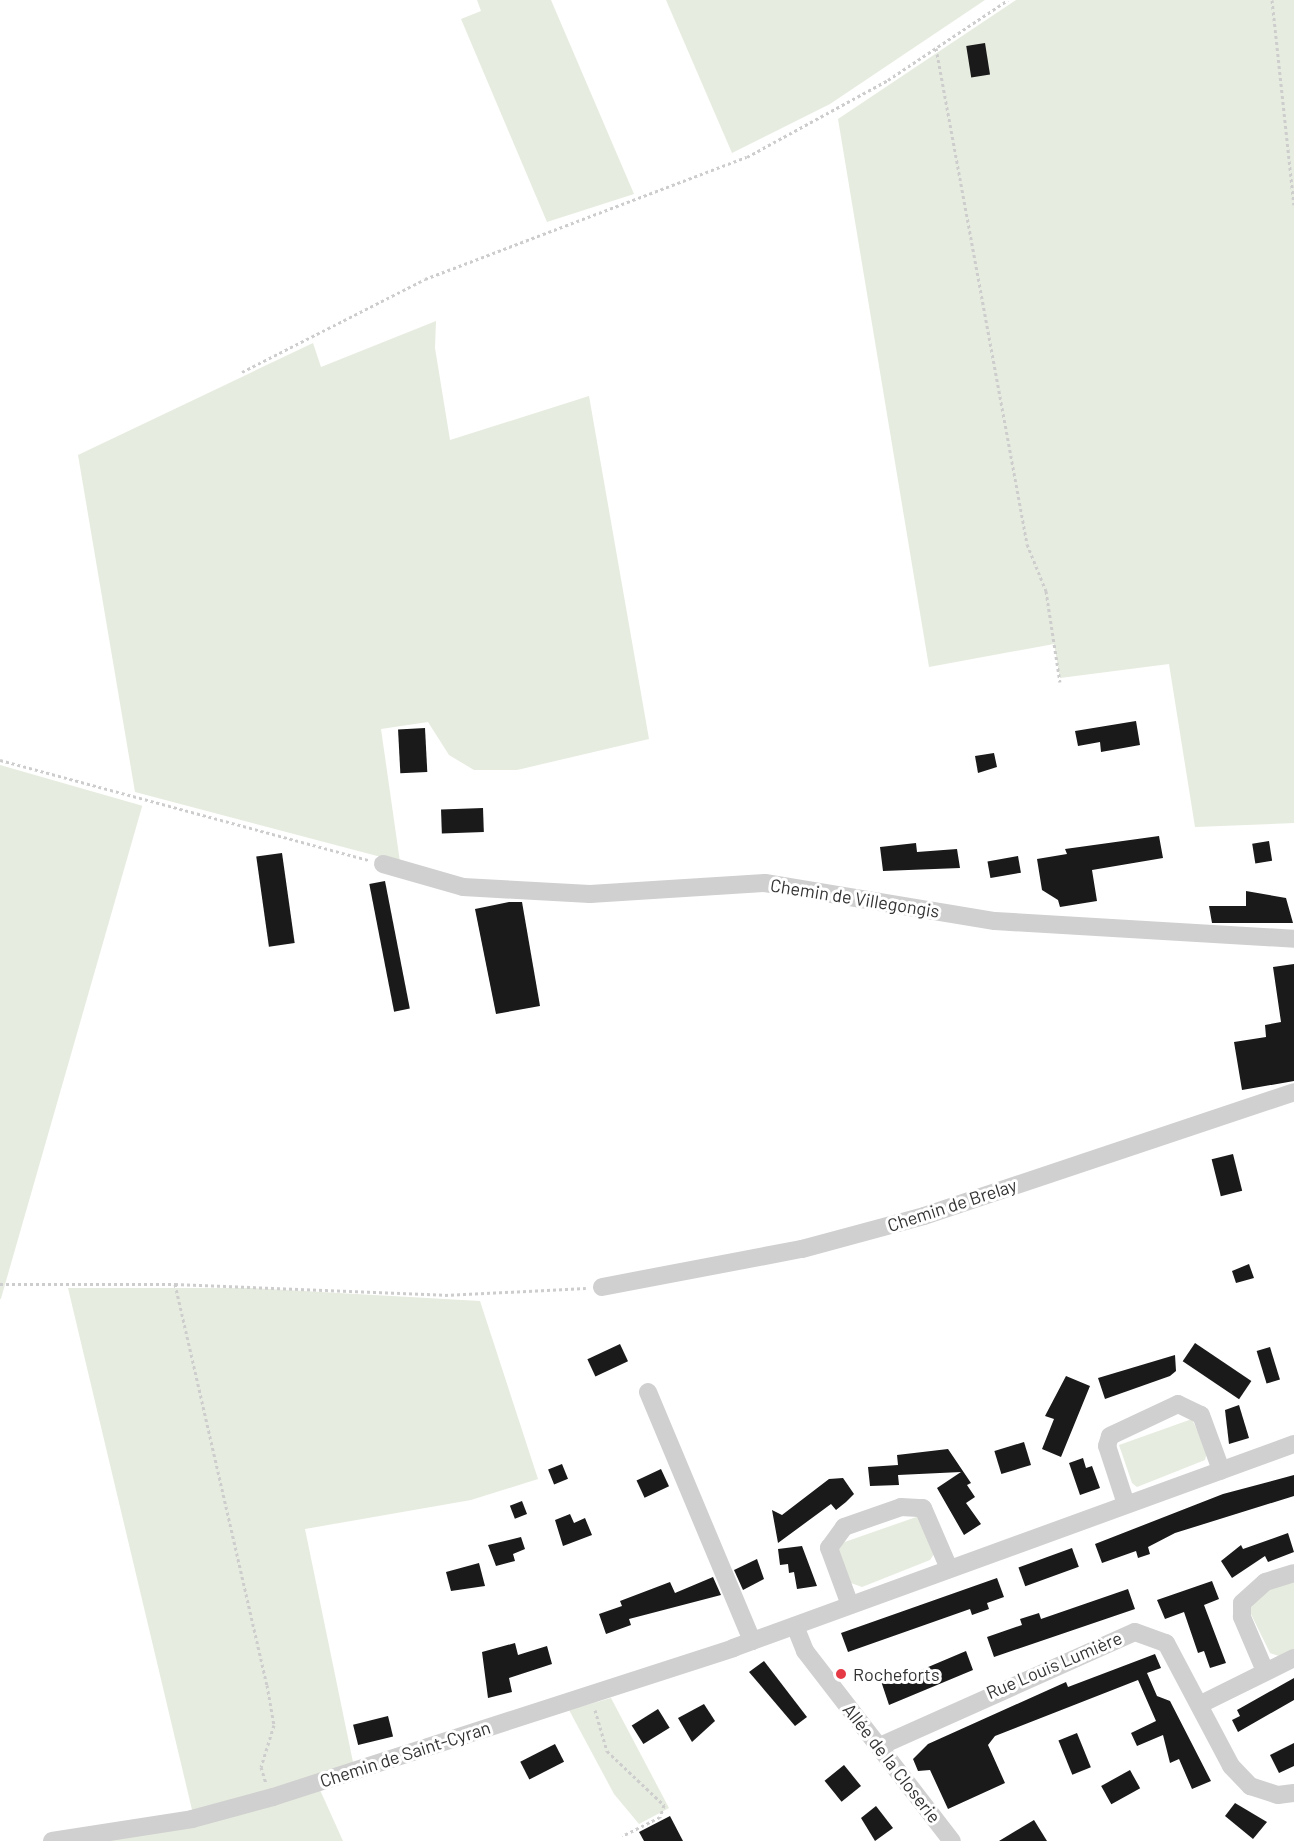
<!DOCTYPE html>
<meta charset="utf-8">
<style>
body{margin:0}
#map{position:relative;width:1294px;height:1841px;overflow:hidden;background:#fff;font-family:Barlow,sans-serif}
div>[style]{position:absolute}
.green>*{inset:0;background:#e6ecdf;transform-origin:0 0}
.building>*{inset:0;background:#1a1a1a;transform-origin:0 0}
.path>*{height:3px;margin-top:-1.5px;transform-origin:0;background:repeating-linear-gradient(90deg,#cdcdcd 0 3px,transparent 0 6px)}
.minor>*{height:18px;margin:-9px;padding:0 9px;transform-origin:9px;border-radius:9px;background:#d0d0d0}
.dots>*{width:16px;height:16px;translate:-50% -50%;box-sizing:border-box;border:3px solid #fff;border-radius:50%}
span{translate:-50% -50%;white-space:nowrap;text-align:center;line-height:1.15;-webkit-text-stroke:6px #fff;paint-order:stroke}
.street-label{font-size:18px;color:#333}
.poi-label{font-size:18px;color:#333}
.left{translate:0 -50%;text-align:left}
</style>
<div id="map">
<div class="green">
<i style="clip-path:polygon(477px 0,551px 0,634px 194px,547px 222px,461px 19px,481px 11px)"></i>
<i style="clip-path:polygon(666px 0,985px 0,830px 104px,732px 153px)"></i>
<i style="clip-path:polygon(1016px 0,1294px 0,1294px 823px,1195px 827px,1169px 664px,1060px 678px,1054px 644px,929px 667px,838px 119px)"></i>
<i style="clip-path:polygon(436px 321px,435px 348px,450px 440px,589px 396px,649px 739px,517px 770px,474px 770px,449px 755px,428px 722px,381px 729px,400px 862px,135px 792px,78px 455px,313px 343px,321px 367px)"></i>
<i style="left:0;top:765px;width:148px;height:513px;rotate:16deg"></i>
<i style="clip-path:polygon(68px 1288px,250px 1288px,480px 1301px,538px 1479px,471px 1500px,305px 1529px,354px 1767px,193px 1814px)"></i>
<i style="clip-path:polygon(1192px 1419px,1207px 1452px,1205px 1460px,1137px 1487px,1132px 1483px,1119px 1445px)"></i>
<i style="clip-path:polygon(922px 1515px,936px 1551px,930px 1560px,862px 1587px,851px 1583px,836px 1545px)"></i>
<i style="clip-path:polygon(1294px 1581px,1294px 1650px,1279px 1656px,1270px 1653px,1247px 1606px,1264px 1591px)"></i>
<i style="clip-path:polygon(611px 1698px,669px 1808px,639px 1824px,614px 1794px,569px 1710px)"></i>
<i style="clip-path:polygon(320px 1790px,343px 1841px,68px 1841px)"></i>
</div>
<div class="building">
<i style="left:985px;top:43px;width:32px;height:19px;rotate:81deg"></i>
<i style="clip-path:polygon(1136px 721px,1140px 745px,1101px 752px,1100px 742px,1078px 746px,1075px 731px)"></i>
<i style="left:425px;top:728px;width:44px;height:27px;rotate:87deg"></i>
<i style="clip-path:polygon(994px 753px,997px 767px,978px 773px,975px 756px)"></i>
<i style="left:483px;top:808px;width:24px;height:42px;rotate:88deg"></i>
<i style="clip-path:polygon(1159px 836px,1163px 858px,1092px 870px,1097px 901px,1060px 907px,1058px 900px,1042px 890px,1037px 859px,1067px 854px,1065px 849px)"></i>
<i style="left:1269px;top:841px;width:20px;height:17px;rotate:81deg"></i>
<i style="clip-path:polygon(916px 843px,917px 852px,957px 849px,960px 868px,883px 871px,880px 847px)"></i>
<i style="left:282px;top:853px;width:91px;height:26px;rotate:82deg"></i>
<i style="left:1018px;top:856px;width:17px;height:31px;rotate:80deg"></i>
<i style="left:385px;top:881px;width:130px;height:16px;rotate:79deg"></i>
<i style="clip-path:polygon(1246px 891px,1286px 898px,1293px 923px,1212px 923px,1209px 906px,1246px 906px)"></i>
<i style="clip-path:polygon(509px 902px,522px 902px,540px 1006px,496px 1014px,475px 909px)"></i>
<i style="clip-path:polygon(1294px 964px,1294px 1081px,1242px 1090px,1234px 1042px,1266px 1037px,1265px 1025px,1281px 1022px,1273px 967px)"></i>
<i style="left:1233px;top:1154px;width:38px;height:22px;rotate:76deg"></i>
<i style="clip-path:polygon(1249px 1264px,1254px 1278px,1236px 1283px,1232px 1271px)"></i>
<i style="left:1195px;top:1343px;width:68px;height:22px;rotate:34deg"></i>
<i style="left:620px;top:1344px;width:19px;height:36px;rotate:65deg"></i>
<i style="left:1270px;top:1347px;width:34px;height:14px;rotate:73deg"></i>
<i style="clip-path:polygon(1175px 1355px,1176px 1371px,1170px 1376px,1105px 1399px,1098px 1378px)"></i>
<i style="clip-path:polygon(1066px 1376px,1090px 1386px,1061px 1457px,1042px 1449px,1054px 1419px,1045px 1416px)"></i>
<i style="clip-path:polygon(1239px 1405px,1249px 1438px,1229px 1444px,1225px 1410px)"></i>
<i style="left:1024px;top:1442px;width:24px;height:31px;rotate:73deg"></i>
<i style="clip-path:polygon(948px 1449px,971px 1483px,967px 1485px,975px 1497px,966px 1503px,981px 1524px,964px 1535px,937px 1488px,961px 1472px,898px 1475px,899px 1485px,870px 1486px,868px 1467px,898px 1465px,897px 1455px)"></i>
<i style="clip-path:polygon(1083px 1458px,1086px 1468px,1092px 1466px,1100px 1488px,1080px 1495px,1069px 1463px)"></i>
<i style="left:562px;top:1464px;width:16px;height:15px;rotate:68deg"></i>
<i style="left:661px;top:1469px;width:19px;height:27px;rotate:65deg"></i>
<i style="clip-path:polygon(1294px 1475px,1294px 1496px,1175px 1533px,1148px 1547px,1150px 1554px,1138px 1558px,1136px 1551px,1102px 1563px,1095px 1544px,1223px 1494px)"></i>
<i style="clip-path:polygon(843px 1478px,854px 1494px,846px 1502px,836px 1510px,831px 1504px,778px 1543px,772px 1510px,782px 1515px,829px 1479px)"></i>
<i style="left:522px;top:1501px;width:14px;height:13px;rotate:69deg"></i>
<i style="clip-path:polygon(570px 1514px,574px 1523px,585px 1518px,592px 1535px,563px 1546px,555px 1520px)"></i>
<i style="clip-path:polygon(1288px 1533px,1294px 1552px,1268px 1562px,1265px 1556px,1232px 1578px,1221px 1561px,1241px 1545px,1243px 1549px)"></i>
<i style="clip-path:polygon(521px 1537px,525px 1549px,513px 1554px,515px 1561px,496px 1566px,488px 1545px)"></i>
<i style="clip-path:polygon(802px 1546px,817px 1586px,797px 1589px,794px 1572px,789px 1573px,788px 1564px,780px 1565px,778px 1549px)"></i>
<i style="left:1072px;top:1548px;width:20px;height:57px;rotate:70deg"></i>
<i style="clip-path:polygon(757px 1559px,764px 1579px,743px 1590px,734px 1570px)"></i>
<i style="clip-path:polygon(479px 1563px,485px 1586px,451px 1591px,446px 1572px)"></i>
<i style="clip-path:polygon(713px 1577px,721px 1595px,629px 1619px,631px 1625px,606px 1634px,599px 1614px,622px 1606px,620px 1601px,670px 1582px,675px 1593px)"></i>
<i style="clip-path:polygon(997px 1578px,1004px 1597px,987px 1603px,989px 1609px,972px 1615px,970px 1609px,848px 1652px,841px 1633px)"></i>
<i style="clip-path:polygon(1212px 1581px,1219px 1599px,1204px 1605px,1226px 1663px,1210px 1668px,1204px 1651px,1198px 1653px,1184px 1612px,1165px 1619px,1157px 1600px)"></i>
<i style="clip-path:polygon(1128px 1589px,1135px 1609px,994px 1657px,987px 1637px,1022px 1625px,1020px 1619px,1039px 1613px,1041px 1619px)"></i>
<i style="clip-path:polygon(515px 1643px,518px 1655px,547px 1646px,552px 1664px,509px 1678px,512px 1692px,488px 1698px,482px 1652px)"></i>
<i style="clip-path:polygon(966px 1651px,973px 1670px,889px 1705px,880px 1678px,893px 1674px,895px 1681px)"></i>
<i style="clip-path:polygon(1155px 1654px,1161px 1668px,1147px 1673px,1157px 1696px,1170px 1701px,1211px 1781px,1192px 1789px,1179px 1759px,1170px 1763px,1163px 1735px,1137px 1746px,1131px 1733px,1156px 1721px,1138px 1680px,995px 1736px,988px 1745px,1005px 1783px,948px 1809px,930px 1770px,918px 1771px,913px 1759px,928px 1744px,1066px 1682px,1068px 1687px)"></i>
<i style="clip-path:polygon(764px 1661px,807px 1717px,795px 1726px,749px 1672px)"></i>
<i style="clip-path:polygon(1294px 1678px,1294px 1700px,1238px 1732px,1232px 1720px,1240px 1716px,1237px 1710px)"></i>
<i style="clip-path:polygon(704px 1704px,715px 1721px,692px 1742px,678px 1718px)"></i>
<i style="left:658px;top:1709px;width:22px;height:31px;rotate:58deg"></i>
<i style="left:388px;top:1716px;width:21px;height:36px;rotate:76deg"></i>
<i style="left:1077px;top:1733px;width:37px;height:20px;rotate:68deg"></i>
<i style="clip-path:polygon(1294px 1743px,1294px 1766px,1279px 1773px,1270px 1755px)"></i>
<i style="left:555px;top:1744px;width:20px;height:39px;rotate:63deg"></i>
<i style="left:844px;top:1765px;width:27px;height:25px;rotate:51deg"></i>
<i style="left:1130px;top:1770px;width:21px;height:33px;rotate:61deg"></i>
<i style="clip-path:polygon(1235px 1803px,1267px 1822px,1253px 1839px,1225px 1816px)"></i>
<i style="clip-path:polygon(876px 1806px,893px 1828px,875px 1841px,861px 1818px)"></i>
<i style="clip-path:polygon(670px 1816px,683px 1841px,644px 1841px,639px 1832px)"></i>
<i style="clip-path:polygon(1034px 1820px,1047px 1841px,999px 1841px)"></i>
</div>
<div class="path">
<i style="left:1272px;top:0;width:206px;rotate:83.9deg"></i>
<i style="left:936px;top:48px;width:504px;rotate:79.6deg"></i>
<i style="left:1027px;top:544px;width:51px;rotate:68deg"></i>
<i style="left:1046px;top:591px;width:92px;rotate:81.3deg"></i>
<i style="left:242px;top:372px;width:205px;rotate:-26.9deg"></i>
<i style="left:425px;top:279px;width:344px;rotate:-20.8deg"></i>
<i style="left:747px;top:157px;width:161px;rotate:-28.6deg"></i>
<i style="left:888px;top:80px;width:144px;rotate:-33.7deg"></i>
<i style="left:0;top:760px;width:382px;rotate:15.2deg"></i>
<i style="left:0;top:1284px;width:175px"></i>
<i style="left:175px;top:1284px;width:270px;rotate:2.3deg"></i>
<i style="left:445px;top:1295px;width:141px;rotate:-2.8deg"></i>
<i style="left:175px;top:1284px;width:411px;rotate:77.1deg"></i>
<i style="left:267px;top:1685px;width:41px;rotate:80.1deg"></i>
<i style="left:274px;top:1725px;width:44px;rotate:107.2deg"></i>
<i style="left:261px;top:1767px;width:17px;rotate:73deg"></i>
<i style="left:595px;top:1710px;width:43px;rotate:73.7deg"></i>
<i style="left:607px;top:1751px;width:79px;rotate:43.5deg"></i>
<i style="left:664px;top:1805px;width:13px;rotate:108deg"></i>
<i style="left:660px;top:1817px;width:42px;rotate:153.4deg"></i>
</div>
<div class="minor">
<i style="left:383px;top:864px;width:83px;rotate:16deg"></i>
<i style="left:463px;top:887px;width:127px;rotate:3.2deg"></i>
<i style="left:590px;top:894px;width:175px;rotate:-3.6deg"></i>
<i style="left:765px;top:883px;width:233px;rotate:9.4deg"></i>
<i style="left:995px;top:921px;width:300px;rotate:3.4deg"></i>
<i style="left:602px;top:1287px;width:204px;rotate:-10.8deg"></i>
<i style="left:802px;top:1249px;width:126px;rotate:-15.1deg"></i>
<i style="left:924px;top:1216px;width:390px;rotate:-18.5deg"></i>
<i style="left:648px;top:1392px;width:270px;rotate:67.3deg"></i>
<i style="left:1126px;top:1504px;width:61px;rotate:-108.1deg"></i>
<i style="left:1107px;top:1446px;width:10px;rotate:-73deg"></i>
<i style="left:1110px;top:1436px;width:75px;rotate:-25.2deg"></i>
<i style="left:1178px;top:1404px;width:25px;rotate:26deg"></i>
<i style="left:1201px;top:1415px;width:59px;rotate:70deg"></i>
<i style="left:850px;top:1605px;width:61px;rotate:-110.2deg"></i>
<i style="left:829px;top:1548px;width:26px;rotate:-54deg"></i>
<i style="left:844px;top:1527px;width:60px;rotate:-19.3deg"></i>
<i style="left:901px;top:1507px;width:22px;rotate:3deg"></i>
<i style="left:923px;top:1508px;width:63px;rotate:66.7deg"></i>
<i style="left:795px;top:1626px;width:27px;rotate:68deg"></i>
<i style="left:805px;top:1651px;width:240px;rotate:52.3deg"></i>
<i style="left:1265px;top:1671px;width:59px;rotate:-113.1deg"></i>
<i style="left:1242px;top:1617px;width:14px;rotate:-90deg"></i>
<i style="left:1242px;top:1603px;width:31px;rotate:-42deg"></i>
<i style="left:1265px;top:1582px;width:30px;rotate:-17deg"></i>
<i style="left:1201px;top:1704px;width:104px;rotate:-26.3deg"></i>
<i style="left:880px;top:1746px;width:279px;rotate:-24.1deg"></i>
<i style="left:1135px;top:1632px;width:33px;rotate:20deg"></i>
<i style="left:1166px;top:1643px;width:139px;rotate:62.1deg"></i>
<i style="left:1231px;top:1766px;width:28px;rotate:46deg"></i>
<i style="left:1250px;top:1786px;width:29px;rotate:18deg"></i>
<i style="left:1278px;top:1795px;width:16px;rotate:-7deg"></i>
<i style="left:52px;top:1841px;width:142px;rotate:-8.9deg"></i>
<i style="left:192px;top:1819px;width:84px;rotate:-15.2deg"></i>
<i style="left:273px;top:1797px;width:484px;rotate:-17.9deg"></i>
<i style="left:733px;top:1648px;width:597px;rotate:-19.98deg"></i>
</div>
<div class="dots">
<i style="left:841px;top:1674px;background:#e63946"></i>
</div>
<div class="street-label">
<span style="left:855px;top:898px;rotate:9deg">Chemin de Villegongis</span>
<span style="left:952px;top:1205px;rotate:-18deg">Chemin de Brelay</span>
<span style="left:1054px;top:1665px;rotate:-23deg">Rue Louis Lumière</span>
<span style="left:405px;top:1754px;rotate:-18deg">Chemin de Saint-Cyran</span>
<span style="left:892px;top:1763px;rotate:52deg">Allée de la Closerie</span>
</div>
<div class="poi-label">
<span class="left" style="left:853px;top:1674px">Rocheforts</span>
</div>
</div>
